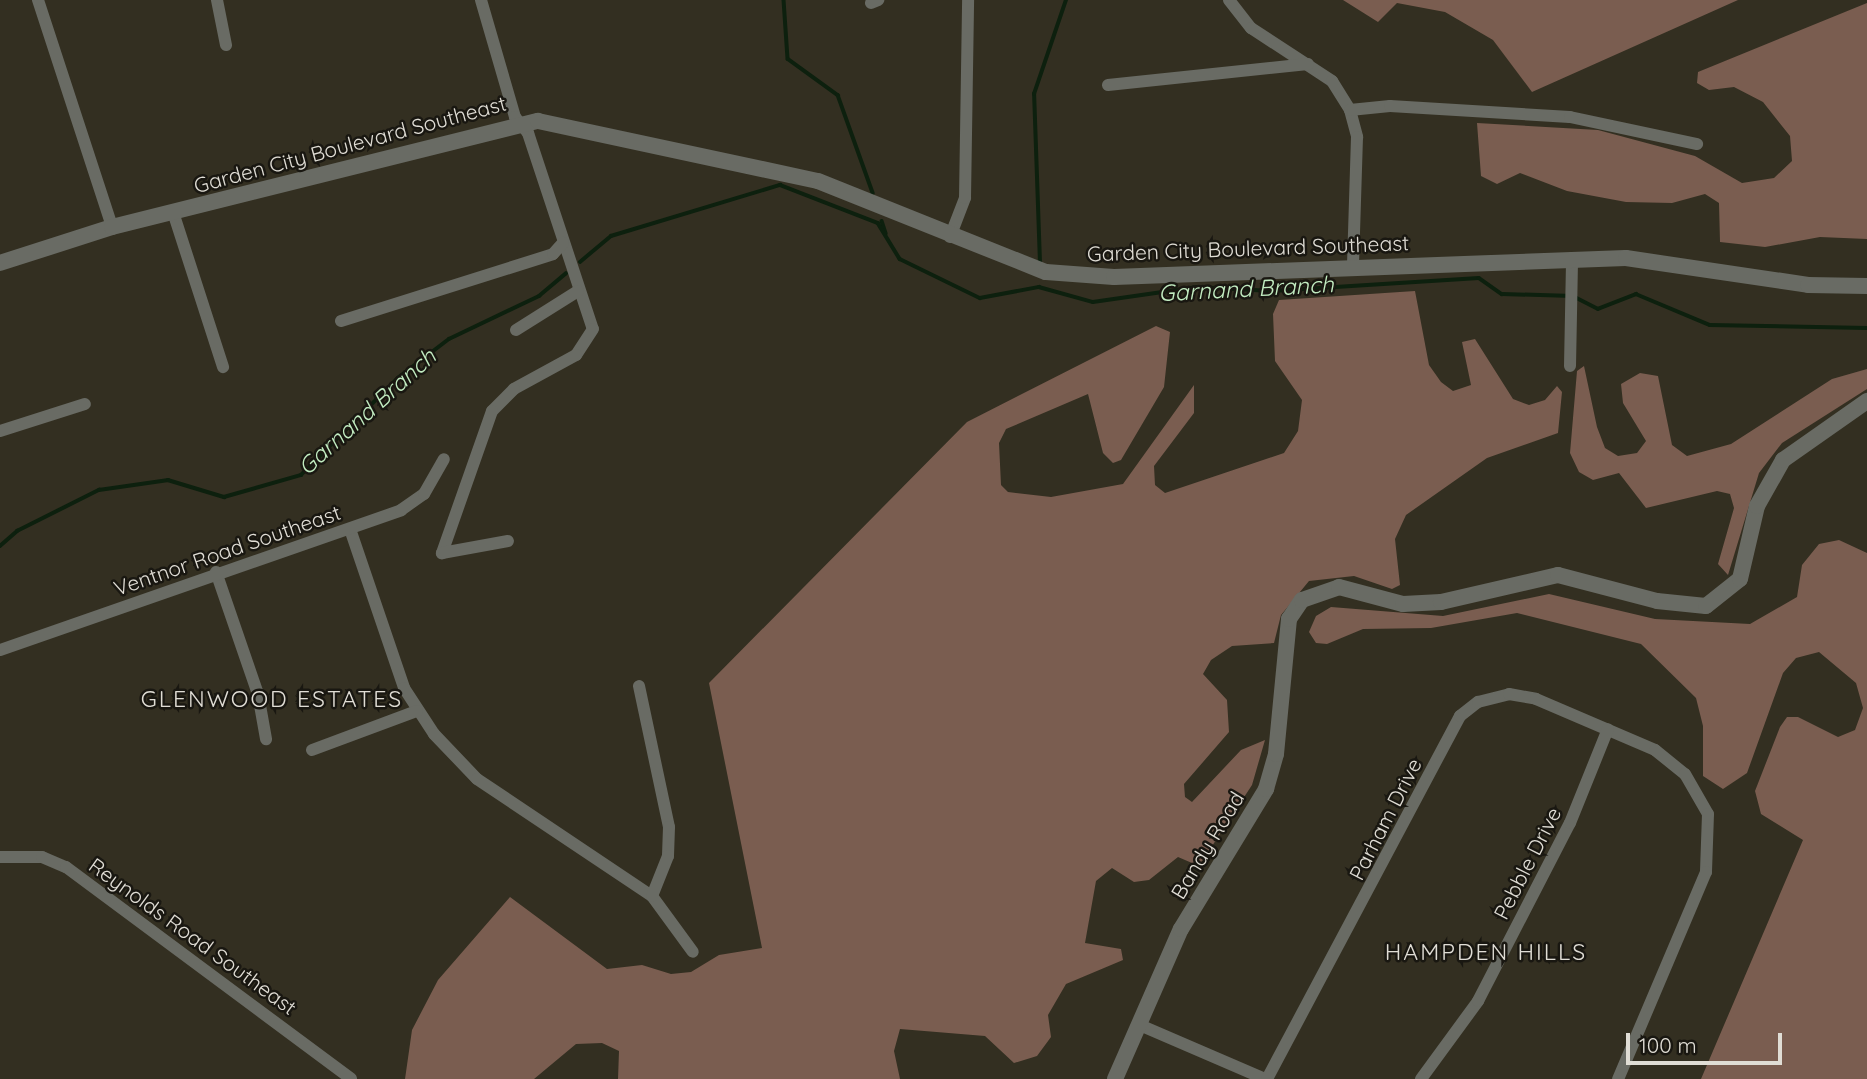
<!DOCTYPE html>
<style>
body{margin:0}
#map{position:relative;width:1867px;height:1079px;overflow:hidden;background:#332f21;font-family:Quicksand,sans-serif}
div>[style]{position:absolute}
.forest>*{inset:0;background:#7a5d50}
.stream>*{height:3.5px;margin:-1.75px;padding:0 1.75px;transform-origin:1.75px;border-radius:1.75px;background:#0d200e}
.minor>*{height:12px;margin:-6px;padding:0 6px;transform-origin:6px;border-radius:6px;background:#696b64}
.tertiary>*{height:16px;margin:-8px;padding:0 8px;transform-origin:8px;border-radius:8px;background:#696b64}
span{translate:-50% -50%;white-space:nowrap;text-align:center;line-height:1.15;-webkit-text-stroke:5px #191711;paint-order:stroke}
.street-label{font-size:21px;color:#e0ddd5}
.water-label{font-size:23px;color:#c2ecc1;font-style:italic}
.neighbourhood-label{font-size:23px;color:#e0ddd5;letter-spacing:2px}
.scale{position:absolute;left:1626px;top:1033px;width:156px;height:32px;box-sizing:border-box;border:4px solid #e0ddd5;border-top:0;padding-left:9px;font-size:21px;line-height:24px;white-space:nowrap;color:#e0ddd5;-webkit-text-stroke:5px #191711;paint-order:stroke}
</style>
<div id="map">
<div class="forest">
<i style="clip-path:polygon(1343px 0,1738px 0,1532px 92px,1493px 40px,1445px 12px,1397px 3px,1378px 22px)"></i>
<i style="clip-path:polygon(1867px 3px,1867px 239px,1820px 237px,1765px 247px,1720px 242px,1719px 203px,1705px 194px,1672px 203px,1626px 202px,1567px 191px,1520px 173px,1497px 184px,1481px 176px,1477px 123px,1598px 130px,1695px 156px,1742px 183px,1774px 178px,1792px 161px,1790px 136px,1763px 102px,1734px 87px,1709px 90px,1697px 83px,1698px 72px)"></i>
<i style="clip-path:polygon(1415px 291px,1429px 365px,1441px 382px,1453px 391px,1471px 385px,1462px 342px,1475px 339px,1513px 399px,1529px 405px,1545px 400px,1557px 386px,1562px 392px,1558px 433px,1487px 458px,1406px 515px,1395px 539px,1400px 585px,1392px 589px,1354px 576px,1309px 581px,1281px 615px,1274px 643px,1232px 646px,1211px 660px,1203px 674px,1227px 700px,1229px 732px,1184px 784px,1185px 797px,1192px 802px,1241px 750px,1265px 740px,1252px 785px,1199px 866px,1178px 857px,1149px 880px,1134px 882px,1112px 868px,1096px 881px,1085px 943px,1121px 949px,1123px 960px,1066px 984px,1048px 1015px,1051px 1037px,1037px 1056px,1014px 1063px,985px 1036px,900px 1029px,894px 1051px,900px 1079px,618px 1079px,619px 1051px,602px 1043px,576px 1044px,534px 1079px,405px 1079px,412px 1030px,438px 980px,510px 897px,607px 969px,642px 965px,671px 974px,691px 972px,719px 955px,762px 948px,709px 683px,967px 422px,1156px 326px,1170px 332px,1164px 387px,1121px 460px,1113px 463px,1103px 453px,1088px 394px,1006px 429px,999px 443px,1001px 485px,1008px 492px,1051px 497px,1123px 484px,1194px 385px,1194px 413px,1154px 466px,1155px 485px,1165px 493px,1284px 453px,1298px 431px,1302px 400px,1275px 361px,1273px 314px,1279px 300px)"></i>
<i style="clip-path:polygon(1584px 366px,1597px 427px,1605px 448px,1618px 456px,1637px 453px,1646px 441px,1623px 403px,1621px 384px,1640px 373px,1658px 376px,1672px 445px,1687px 456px,1731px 444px,1832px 379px,1867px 369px,1867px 389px,1782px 443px,1759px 473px,1728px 575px,1718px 564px,1734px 508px,1730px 494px,1717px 491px,1646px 508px,1619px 473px,1593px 480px,1579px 472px,1570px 453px,1577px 371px)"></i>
<i style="clip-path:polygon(1839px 540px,1867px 553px,1867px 1079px,1701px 1079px,1803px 840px,1761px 814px,1755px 791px,1780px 727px,1787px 717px,1798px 717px,1838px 737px,1855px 730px,1863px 708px,1856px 683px,1819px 652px,1796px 658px,1783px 673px,1747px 773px,1723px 789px,1703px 776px,1703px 726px,1696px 698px,1641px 644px,1517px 613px,1431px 628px,1363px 629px,1327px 644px,1316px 643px,1309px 632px,1316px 616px,1331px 607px,1443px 616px,1549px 594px,1655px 619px,1750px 624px,1797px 597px,1802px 565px,1819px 544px)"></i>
</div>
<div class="stream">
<i style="left:784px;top:0;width:59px;rotate:86.1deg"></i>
<i style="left:788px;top:59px;width:62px;rotate:35.8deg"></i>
<i style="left:838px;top:95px;width:104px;rotate:70.3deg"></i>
<i style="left:882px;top:221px;width:13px;rotate:72deg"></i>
<i style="left:580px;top:262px;width:40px;rotate:-40deg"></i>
<i style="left:611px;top:236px;width:177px;rotate:-16.8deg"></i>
<i style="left:780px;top:185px;width:105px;rotate:21.2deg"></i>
<i style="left:878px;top:223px;width:42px;rotate:58.6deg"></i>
<i style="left:900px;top:259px;width:89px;rotate:26deg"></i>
<i style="left:980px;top:298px;width:60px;rotate:-10.6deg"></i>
<i style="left:1039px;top:287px;width:56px;rotate:15.5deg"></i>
<i style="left:1093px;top:302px;width:105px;rotate:-8.2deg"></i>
<i style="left:1197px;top:287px;width:75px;rotate:3.1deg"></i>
<i style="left:1272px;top:291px;width:207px;rotate:-3.6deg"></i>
<i style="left:1479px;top:278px;width:28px;rotate:35deg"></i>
<i style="left:1502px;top:294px;width:71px;rotate:1.6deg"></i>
<i style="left:1573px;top:296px;width:28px;rotate:27deg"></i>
<i style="left:1598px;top:309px;width:41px;rotate:-21.5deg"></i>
<i style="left:1636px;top:294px;width:80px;rotate:22.7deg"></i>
<i style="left:1710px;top:325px;width:157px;rotate:1.1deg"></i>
<i style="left:1040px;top:263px;width:169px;rotate:-92deg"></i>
<i style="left:1034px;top:94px;width:99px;rotate:-71.2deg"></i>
<i style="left:0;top:546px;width:23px;rotate:-41deg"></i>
<i style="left:17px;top:531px;width:92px;rotate:-26.6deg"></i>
<i style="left:99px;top:490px;width:70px;rotate:-8.2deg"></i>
<i style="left:168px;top:480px;width:59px;rotate:16.9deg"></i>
<i style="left:224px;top:497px;width:80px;rotate:-15.9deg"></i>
<i style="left:301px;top:475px;width:137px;rotate:-45deg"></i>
<i style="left:398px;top:378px;width:64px;rotate:-37.4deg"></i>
<i style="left:449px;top:339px;width:100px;rotate:-25.5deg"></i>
<i style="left:539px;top:296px;width:35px;rotate:-40deg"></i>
</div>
<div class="minor">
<i style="left:38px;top:0;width:239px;rotate:71.9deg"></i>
<i style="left:217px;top:0;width:46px;rotate:78.7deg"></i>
<i style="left:481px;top:0;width:122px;rotate:73.8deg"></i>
<i style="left:515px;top:117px;width:21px;rotate:51deg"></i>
<i style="left:528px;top:133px;width:206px;rotate:71.7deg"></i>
<i style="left:593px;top:329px;width:31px;rotate:123deg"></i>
<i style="left:576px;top:355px;width:71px;rotate:151.3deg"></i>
<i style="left:514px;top:389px;width:31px;rotate:135deg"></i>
<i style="left:492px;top:411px;width:151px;rotate:109.4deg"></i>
<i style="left:442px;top:553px;width:67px;rotate:-10.3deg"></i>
<i style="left:1229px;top:0;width:36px;rotate:52deg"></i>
<i style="left:1251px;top:28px;width:97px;rotate:33.2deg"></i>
<i style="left:1332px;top:81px;width:34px;rotate:58deg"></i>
<i style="left:1350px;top:110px;width:28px;rotate:75deg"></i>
<i style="left:1357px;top:137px;width:129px;rotate:91.8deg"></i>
<i style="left:871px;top:3px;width:8px;rotate:-23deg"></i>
<i style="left:1108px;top:85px;width:201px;rotate:-6deg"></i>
<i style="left:1350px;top:110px;width:40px;rotate:-5.7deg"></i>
<i style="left:1390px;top:106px;width:180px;rotate:3.5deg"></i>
<i style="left:1570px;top:117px;width:130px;rotate:12deg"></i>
<i style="left:173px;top:212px;width:163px;rotate:72.1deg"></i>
<i style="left:950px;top:237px;width:42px;rotate:-69deg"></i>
<i style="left:965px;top:198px;width:198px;rotate:-89.1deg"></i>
<i style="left:341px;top:321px;width:222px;rotate:-17.5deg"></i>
<i style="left:553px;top:254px;width:15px;rotate:-48deg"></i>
<i style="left:516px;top:330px;width:73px;rotate:-32.2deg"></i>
<i style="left:1570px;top:366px;width:108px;rotate:-88.9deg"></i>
<i style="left:0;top:431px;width:89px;rotate:-17.6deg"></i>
<i style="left:350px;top:529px;width:168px;rotate:71.2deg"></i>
<i style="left:404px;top:688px;width:55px;rotate:56.9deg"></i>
<i style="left:434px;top:734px;width:62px;rotate:46.3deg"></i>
<i style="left:477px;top:779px;width:211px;rotate:33.8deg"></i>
<i style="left:652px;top:896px;width:69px;rotate:53.8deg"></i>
<i style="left:216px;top:572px;width:129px;rotate:71deg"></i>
<i style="left:258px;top:694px;width:46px;rotate:79.9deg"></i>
<i style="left:0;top:650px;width:425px;rotate:-19.2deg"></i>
<i style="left:401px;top:510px;width:28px;rotate:-35deg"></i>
<i style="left:424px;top:494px;width:40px;rotate:-60.3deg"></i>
<i style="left:639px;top:686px;width:144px;rotate:78deg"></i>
<i style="left:669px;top:827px;width:29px;rotate:92deg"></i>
<i style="left:668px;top:856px;width:43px;rotate:111.8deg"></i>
<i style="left:312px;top:750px;width:112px;rotate:-20.4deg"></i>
<i style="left:0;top:857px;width:42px"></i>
<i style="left:42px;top:857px;width:26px;rotate:23deg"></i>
<i style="left:66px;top:867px;width:355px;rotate:36.6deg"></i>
<i style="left:1142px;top:1026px;width:134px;rotate:23.3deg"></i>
<i style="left:1267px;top:1079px;width:411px;rotate:-62deg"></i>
<i style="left:1460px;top:716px;width:23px;rotate:-38deg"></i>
<i style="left:1478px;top:702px;width:32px;rotate:-14deg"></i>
<i style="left:1509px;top:694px;width:27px;rotate:10deg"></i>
<i style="left:1536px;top:699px;width:129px;rotate:23.2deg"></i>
<i style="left:1655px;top:750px;width:38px;rotate:39deg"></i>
<i style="left:1685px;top:774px;width:46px;rotate:60.1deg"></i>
<i style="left:1708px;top:814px;width:58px;rotate:92deg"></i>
<i style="left:1706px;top:872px;width:225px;rotate:113deg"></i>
<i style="left:1421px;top:1079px;width:97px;rotate:-53.8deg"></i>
<i style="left:1478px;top:1001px;width:200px;rotate:-62.7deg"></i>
<i style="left:1570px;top:823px;width:101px;rotate:-68deg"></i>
</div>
<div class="tertiary">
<i style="left:0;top:263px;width:118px;rotate:-17.8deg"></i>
<i style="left:112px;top:227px;width:439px;rotate:-14deg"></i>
<i style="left:538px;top:121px;width:286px;rotate:12.1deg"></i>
<i style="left:818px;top:181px;width:245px;rotate:21.8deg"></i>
<i style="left:1046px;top:272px;width:68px;rotate:4.2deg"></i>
<i style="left:1114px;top:277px;width:512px;rotate:-2.13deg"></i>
<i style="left:1626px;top:258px;width:184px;rotate:8.4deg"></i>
<i style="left:1808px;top:285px;width:59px;rotate:1deg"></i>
<i style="left:1115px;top:1079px;width:164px;rotate:-66.3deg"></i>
<i style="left:1181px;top:929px;width:164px;rotate:-58.7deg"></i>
<i style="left:1266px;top:789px;width:36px;rotate:-74deg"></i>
<i style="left:1276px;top:754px;width:136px;rotate:-84.5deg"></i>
<i style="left:1289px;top:619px;width:23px;rotate:-56deg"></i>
<i style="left:1302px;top:600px;width:39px;rotate:-19deg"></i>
<i style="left:1339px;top:587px;width:66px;rotate:14.9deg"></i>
<i style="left:1403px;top:604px;width:38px;rotate:-3deg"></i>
<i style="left:1441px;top:602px;width:120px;rotate:-13deg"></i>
<i style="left:1558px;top:575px;width:102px;rotate:14.7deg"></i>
<i style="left:1657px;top:601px;width:49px;rotate:5.8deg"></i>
<i style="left:1706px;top:606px;width:43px;rotate:-38.5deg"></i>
<i style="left:1740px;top:579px;width:75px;rotate:-76.9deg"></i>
<i style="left:1757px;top:506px;width:53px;rotate:-60.5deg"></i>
<i style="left:1783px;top:460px;width:103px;rotate:-35.1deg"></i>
</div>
<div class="street-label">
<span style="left:350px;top:144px;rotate:-15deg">Garden City Boulevard Southeast</span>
<span style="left:1248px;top:248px;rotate:-2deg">Garden City Boulevard Southeast</span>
<span style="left:227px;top:550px;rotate:-19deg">Ventnor Road Southeast</span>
<span style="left:1385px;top:819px;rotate:-63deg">Parham Drive</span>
<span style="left:1207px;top:845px;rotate:-59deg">Bandy Road</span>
<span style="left:1527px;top:863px;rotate:-63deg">Pebble Drive</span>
<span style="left:193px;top:936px;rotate:36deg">Reynolds Road Southeast</span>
</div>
<div class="water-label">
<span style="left:1246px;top:289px;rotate:-3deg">Garnand Branch</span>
<span style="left:367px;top:412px;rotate:-42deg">Garnand Branch</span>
</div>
<div class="neighbourhood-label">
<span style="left:272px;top:699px">GLENWOOD ESTATES</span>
<span style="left:1486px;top:952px">HAMPDEN HILLS</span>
</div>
<div class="scale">100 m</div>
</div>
